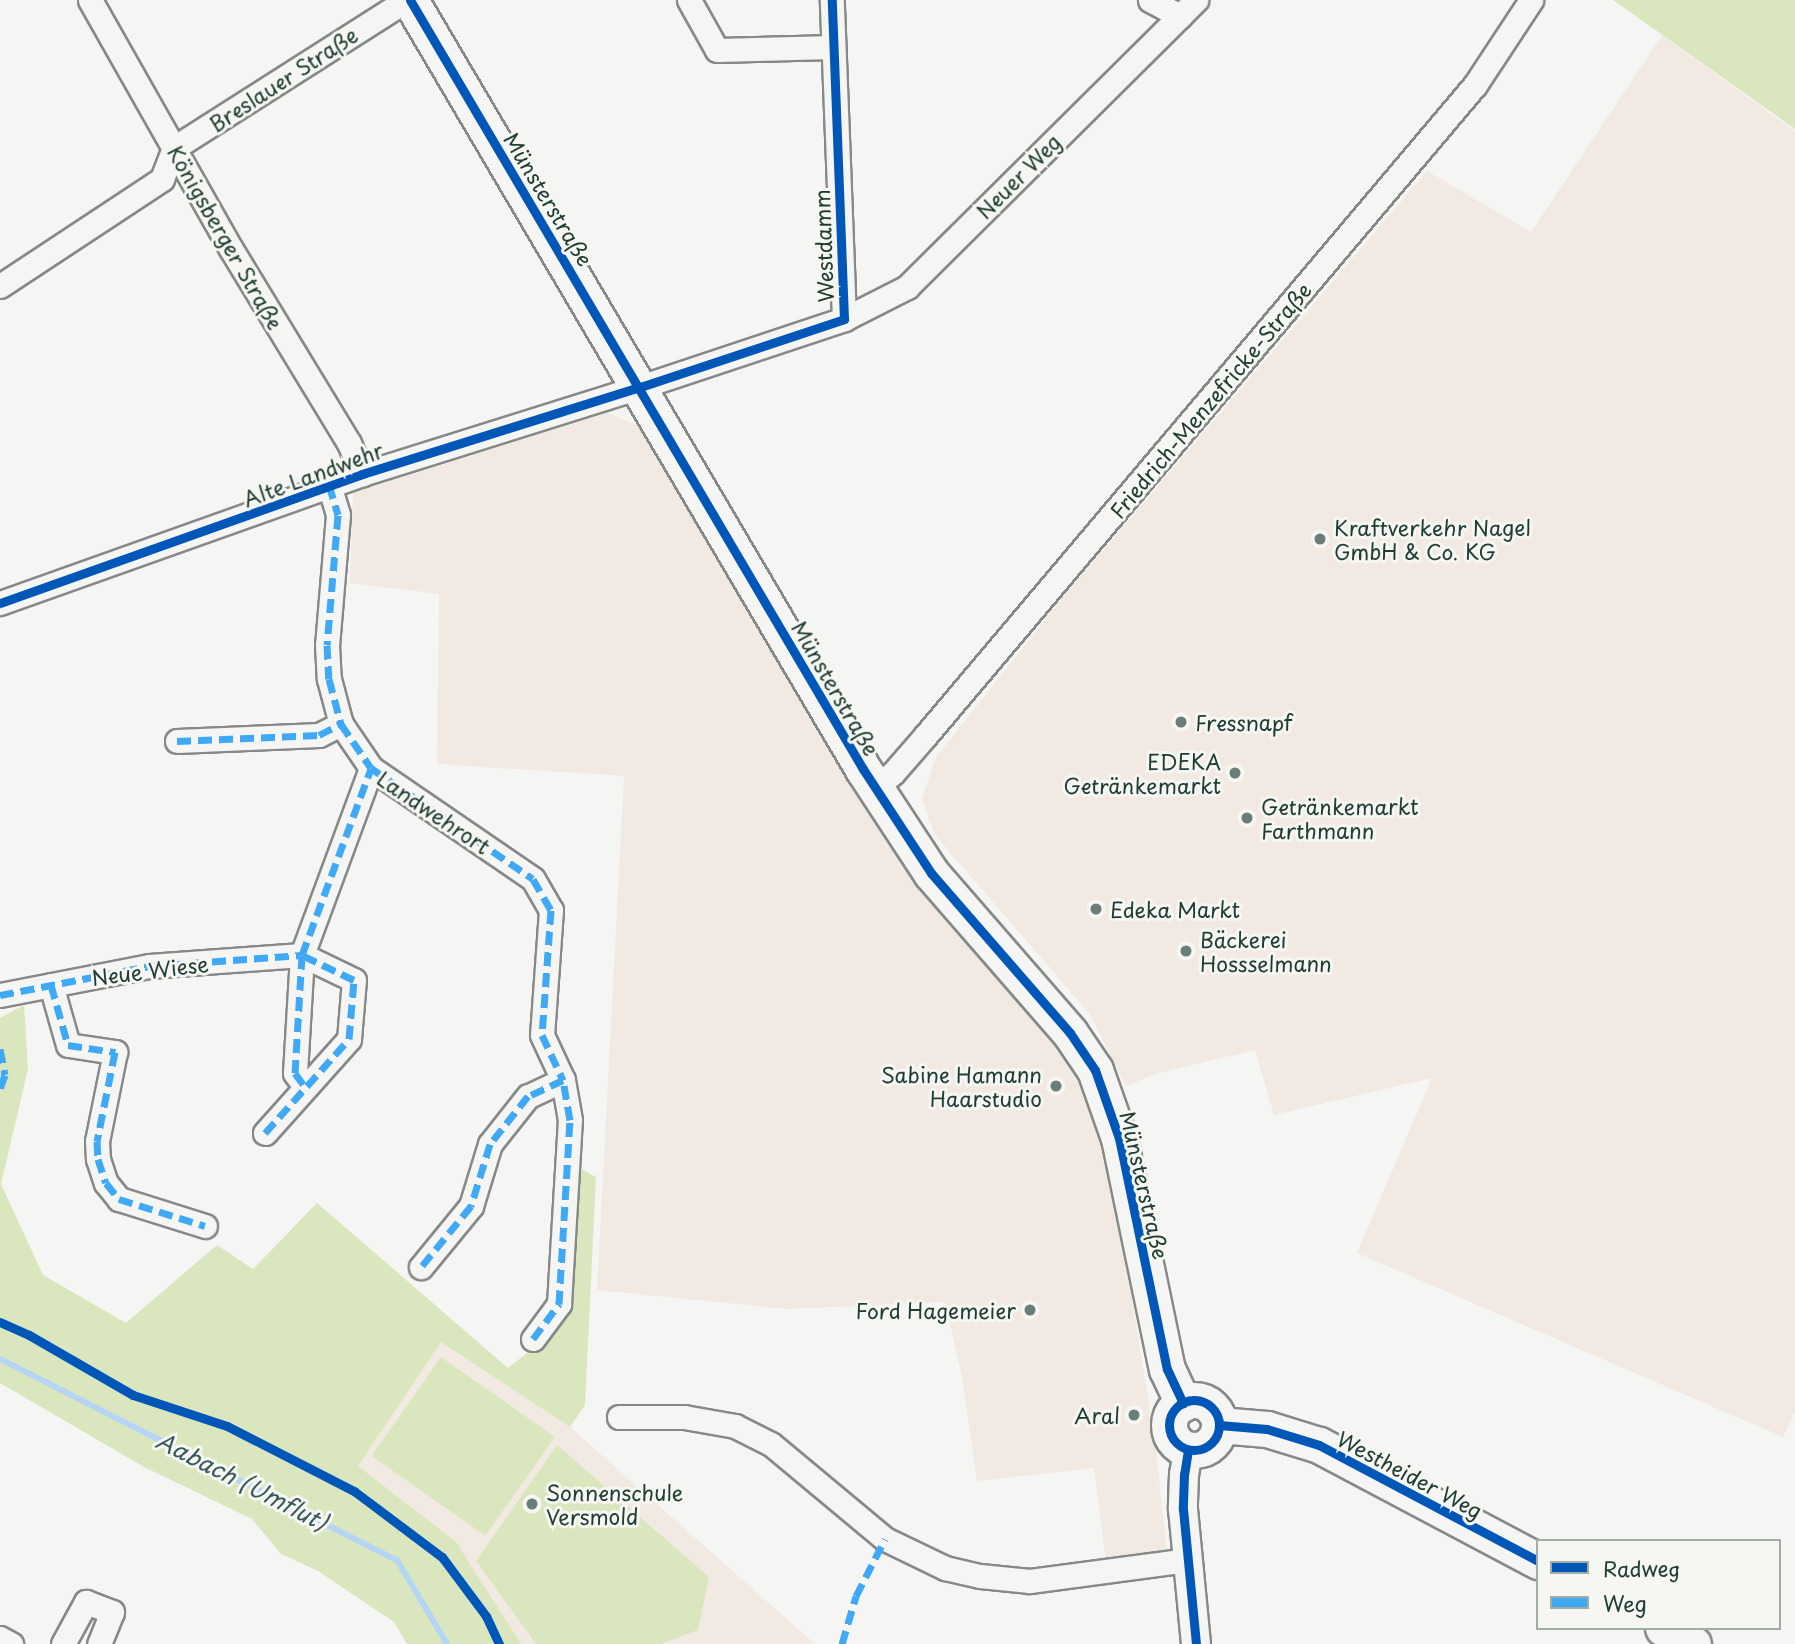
<!DOCTYPE html>
<meta charset="utf-8">
<style>
body{margin:0}
#map{position:relative;width:1795px;height:1644px;overflow:hidden;background:#f5f5f3;font-family:"Playpen Sans",sans-serif}
div>[style]{position:absolute}
.built>*{inset:0;background:#f2eae2}
.green>*{inset:0;background:#dae7be;transform-origin:0 0}
.stream>*{height:6px;margin:-3px;padding:0 3px;transform-origin:3px;border-radius:3px;background:#b4d6f4}
.roads{filter:drop-shadow(2px 0 #858a88) drop-shadow(-2px 0 #858a88) drop-shadow(0 2px #858a88) drop-shadow(0 -2px #858a88)}
.minor>*{height:23px;margin:-11.5px;padding:0 11.5px;transform-origin:11.5px;border-radius:11.5px;background:#f5f5f3}
.tertiary>*{height:28px;margin:-14px;padding:0 14px;transform-origin:14px;border-radius:14px;background:#f5f5f3}
.primary>*{height:35px;margin:-17.5px;padding:0 17.5px;transform-origin:17.5px;border-radius:17.5px;background:#f5f5f3}
.primary>.ring{margin:-17.5px;padding:0;box-sizing:content-box;background:none;border:35px solid #f5f5f3;border-radius:50%}
.quiet>*{height:7px;margin-top:-3.5px;transform-origin:0;background:repeating-linear-gradient(90deg,#3fa9f5 0 14px,transparent 0 21px)}
.cycleway>*{height:9px;margin:-4.5px;padding:0 4.5px;transform-origin:4.5px;border-radius:4.5px;background:#0057b8}
.cycleway>.ring{margin:-4.5px;padding:0;box-sizing:content-box;background:none;border:9px solid #0057b8;border-radius:50%}
.dots>*{width:19px;height:19px;translate:-50% -50%;box-sizing:border-box;border:4px solid #f6f6f2;border-radius:50%}
span{translate:-50% -50%;white-space:nowrap;text-align:center;line-height:1.15;-webkit-text-stroke:6px #f6f6f2;paint-order:stroke}
.street-label{font-size:21px;color:#1f3d34}
.poi-label{font-size:21px;color:#1f3d34}
.left{translate:0 -50%;text-align:left}
.right{translate:-100% -50%;text-align:right}
.water-label{font-size:23px;color:#37595a;font-style:italic}
.legend{position:absolute;left:1536px;top:1539px;width:245px;height:91px;box-sizing:border-box;background:#f6f6f2;border:2px solid #a0aca6;margin:0;padding:9px 12px;list-style:none;font-size:21px;color:#1f3d34}
.legend li{display:flex;align-items:center;gap:14px;height:35px}
.legend b{width:35px;border:2px solid #a0aca6}
</style>
<div id="map">
<div class="built">
<i style="clip-path:polygon(1662px 35px,1795px 131px,1795px 1412px,1783px 1437px,1357px 1253px,1432px 1078px,1274px 1115px,1255px 1050px,1155px 1074px,1126px 1086px,1089px 1013px,934px 834px,922px 799px,936px 757px,1068px 591px,1427px 171px,1531px 232px)"></i>
<i style="clip-path:polygon(608px 413px,642px 427px,1066px 1055px,1106px 1141px,1155px 1441px,1167px 1552px,1106px 1561px,1094px 1468px,977px 1481px,962px 1377px,945px 1302px,787px 1309px,597px 1290px,624px 776px,437px 764px,439px 594px,350px 583px,353px 493px)"></i>
<i style="clip-path:polygon(441px 1342px,570px 1427px,815px 1644px,521px 1644px,357px 1466px)"></i>
</div>
<div class="green">
<i style="clip-path:polygon(1613px 0,1795px 0,1795px 129px)"></i>
<i style="clip-path:polygon(24px 1005px,28px 1069px,1px 1184px,43px 1275px,126px 1323px,217px 1245px,253px 1269px,317px 1203px,508px 1368px,532px 1349px,564px 1307px,574px 1165px,596px 1177px,585px 1405px,570px 1427px,441px 1342px,358px 1466px,456px 1542px,521px 1644px,407px 1644px,394px 1622px,318px 1571px,281px 1554px,252px 1519px,144px 1467px,0 1383px,0 1018px)"></i>
<i style="left:441px;top:1357px;width:139px;height:121px;rotate:35deg"></i>
<i style="clip-path:polygon(557px 1445px,709px 1577px,698px 1630px,661px 1644px,536px 1644px,476px 1561px)"></i>
</div>
<div class="stream">
<i style="left:0;top:1359px;width:445px;rotate:26.9deg"></i>
<i style="left:397px;top:1560px;width:98px;rotate:59.2deg"></i>
</div>
<div class="roads">
<div class="minor">
<i style="left:90px;top:0;width:286px;rotate:60.5deg"></i>
<i style="left:231px;top:249px;width:227px;rotate:58.7deg"></i>
<i style="left:349px;top:443px;width:34px;rotate:67deg"></i>
<i style="left:689px;top:0;width:57px;rotate:60.8deg"></i>
<i style="left:717px;top:50px;width:116px;rotate:-1.5deg"></i>
<i style="left:1180px;top:16px;width:23px;rotate:-45deg"></i>
<i style="left:0;top:286px;width:194px;rotate:-33.4deg"></i>
<i style="left:162px;top:179px;width:33px;rotate:-69deg"></i>
<i style="left:174px;top:148px;width:275px;rotate:-32.5deg"></i>
<i style="left:844px;top:319px;width:71px;rotate:-26.9deg"></i>
<i style="left:907px;top:287px;width:385px;rotate:-44.8deg"></i>
<i style="left:1180px;top:16px;width:34px;rotate:-152deg"></i>
<i style="left:329px;top:485px;width:31px;rotate:73deg"></i>
<i style="left:338px;top:515px;width:130px;rotate:94.8deg"></i>
<i style="left:327px;top:645px;width:34px;rotate:87deg"></i>
<i style="left:329px;top:679px;width:47px;rotate:75.1deg"></i>
<i style="left:341px;top:724px;width:53px;rotate:55.7deg"></i>
<i style="left:371px;top:768px;width:196px;rotate:34.4deg"></i>
<i style="left:533px;top:879px;width:36px;rotate:60deg"></i>
<i style="left:551px;top:910px;width:125px;rotate:94.1deg"></i>
<i style="left:542px;top:1035px;width:50px;rotate:65deg"></i>
<i style="left:563px;top:1080px;width:38px;rotate:155deg"></i>
<i style="left:528px;top:1096px;width:61px;rotate:128.4deg"></i>
<i style="left:490px;top:1144px;width:65px;rotate:107deg"></i>
<i style="left:471px;top:1206px;width:79px;rotate:129.3deg"></i>
<i style="left:0;top:603px;width:384px;rotate:-19.6deg"></i>
<i style="left:362px;top:474px;width:291px;rotate:-17.4deg"></i>
<i style="left:640px;top:387px;width:215px;rotate:-18.4deg"></i>
<i style="left:844px;top:319px;width:319px;rotate:-92.2deg"></i>
<i style="left:177px;top:741px;width:142px;rotate:-2.4deg"></i>
<i style="left:319px;top:735px;width:25px;rotate:-27deg"></i>
<i style="left:875px;top:788px;width:23px;rotate:-40deg"></i>
<i style="left:893px;top:773px;width:50px;rotate:-49deg"></i>
<i style="left:926px;top:735px;width:851px;rotate:-49.82deg"></i>
<i style="left:1475px;top:85px;width:102px;rotate:-56.6deg"></i>
<i style="left:51px;top:985px;width:62px;rotate:74.2deg"></i>
<i style="left:68px;top:1045px;width:48px;rotate:8.5deg"></i>
<i style="left:115px;top:1052px;width:91px;rotate:101.4deg"></i>
<i style="left:97px;top:1141px;width:18px;rotate:87deg"></i>
<i style="left:98px;top:1159px;width:25px;rotate:72deg"></i>
<i style="left:106px;top:1183px;width:21px;rotate:51deg"></i>
<i style="left:119px;top:1199px;width:90px;rotate:17.4deg"></i>
<i style="left:0;top:995px;width:152px;rotate:-11deg"></i>
<i style="left:149px;top:966px;width:153px;rotate:-4.1deg"></i>
<i style="left:302px;top:955px;width:199px;rotate:-69.7deg"></i>
<i style="left:265px;top:1133px;width:126px;rotate:-48.2deg"></i>
<i style="left:349px;top:1039px;width:59px;rotate:-85.2deg"></i>
<i style="left:354px;top:980px;width:58px;rotate:-154.3deg"></i>
<i style="left:302px;top:955px;width:118px;rotate:93.4deg"></i>
<i style="left:295px;top:1073px;width:17px;rotate:54deg"></i>
<i style="left:533px;top:1339px;width:44px;rotate:-53.4deg"></i>
<i style="left:559px;top:1304px;width:184px;rotate:-86.6deg"></i>
<i style="left:570px;top:1120px;width:41px;rotate:-99.9deg"></i>
<i style="left:619px;top:1417px;width:65px"></i>
<i style="left:684px;top:1417px;width:52px;rotate:10deg"></i>
<i style="left:735px;top:1426px;width:40px;rotate:26.6deg"></i>
<i style="left:771px;top:1444px;width:148px;rotate:39.8deg"></i>
<i style="left:885px;top:1539px;width:67px;rotate:25.8deg"></i>
<i style="left:945px;top:1568px;width:36px;rotate:13deg"></i>
<i style="left:980px;top:1576px;width:50px;rotate:5.7deg"></i>
<i style="left:1030px;top:1581px;width:158px;rotate:-7.6deg"></i>
<i style="left:0;top:1638px;width:13px;rotate:29deg"></i>
<i style="left:63px;top:1644px;width:48px;rotate:-61.3deg"></i>
<i style="left:86px;top:1602px;width:28px;rotate:21deg"></i>
<i style="left:112px;top:1612px;width:35px;rotate:112deg"></i>
</div>
<div class="tertiary">
<i style="left:1188px;top:1450px;width:24px;rotate:99deg"></i>
<i style="left:1184px;top:1474px;width:35px;rotate:92deg"></i>
<i style="left:1183px;top:1509px;width:136px;rotate:84.5deg"></i>
</div>
<div class="primary">
<i style="left:410px;top:0;width:893px;rotate:59.5deg"></i>
<i style="left:863px;top:769px;width:124px;rotate:56.8deg"></i>
<i style="left:931px;top:873px;width:212px;rotate:49deg"></i>
<i style="left:1070px;top:1033px;width:45px;rotate:56deg"></i>
<i style="left:1095px;top:1070px;width:72px;rotate:70.6deg"></i>
<i style="left:1119px;top:1138px;width:236px;rotate:78.3deg"></i>
<i style="left:1167px;top:1369px;width:38px;rotate:65deg"></i>
<i class="ring" style="left:1169px;top:1400px;width:15px;height:15px"></i>
<i style="left:1219px;top:1425px;width:48px;rotate:4.8deg"></i>
<i style="left:1267px;top:1429px;width:54px;rotate:17.1deg"></i>
<i style="left:1319px;top:1445px;width:248px;rotate:27.9deg"></i>
<i style="left:1663px;top:1628px;width:34px;rotate:28deg"></i>
</div>
</div>
<div class="quiet">
<i style="left:329px;top:485px;width:31px;rotate:73deg"></i>
<i style="left:338px;top:515px;width:130px;rotate:94.8deg"></i>
<i style="left:327px;top:645px;width:34px;rotate:87deg"></i>
<i style="left:329px;top:679px;width:47px;rotate:75.1deg"></i>
<i style="left:341px;top:724px;width:53px;rotate:55.7deg"></i>
<i style="left:371px;top:768px;width:196px;rotate:34.4deg"></i>
<i style="left:533px;top:879px;width:36px;rotate:60deg"></i>
<i style="left:551px;top:910px;width:125px;rotate:94.1deg"></i>
<i style="left:542px;top:1035px;width:50px;rotate:65deg"></i>
<i style="left:563px;top:1080px;width:38px;rotate:155deg"></i>
<i style="left:528px;top:1096px;width:61px;rotate:128.4deg"></i>
<i style="left:490px;top:1144px;width:65px;rotate:107deg"></i>
<i style="left:471px;top:1206px;width:79px;rotate:129.3deg"></i>
<i style="left:177px;top:741px;width:142px;rotate:-2.4deg"></i>
<i style="left:319px;top:735px;width:25px;rotate:-27deg"></i>
<i style="left:51px;top:985px;width:62px;rotate:74.2deg"></i>
<i style="left:68px;top:1045px;width:48px;rotate:8.5deg"></i>
<i style="left:115px;top:1052px;width:91px;rotate:101.4deg"></i>
<i style="left:97px;top:1141px;width:18px;rotate:87deg"></i>
<i style="left:98px;top:1159px;width:25px;rotate:72deg"></i>
<i style="left:106px;top:1183px;width:21px;rotate:51deg"></i>
<i style="left:119px;top:1199px;width:90px;rotate:17.4deg"></i>
<i style="left:0;top:995px;width:152px;rotate:-11deg"></i>
<i style="left:149px;top:966px;width:153px;rotate:-4.1deg"></i>
<i style="left:302px;top:955px;width:199px;rotate:-69.7deg"></i>
<i style="left:0;top:1049px;width:26px;rotate:79deg"></i>
<i style="left:5px;top:1075px;width:15px;rotate:110deg"></i>
<i style="left:265px;top:1133px;width:126px;rotate:-48.2deg"></i>
<i style="left:349px;top:1039px;width:59px;rotate:-85.2deg"></i>
<i style="left:354px;top:980px;width:58px;rotate:-154.3deg"></i>
<i style="left:302px;top:955px;width:118px;rotate:93.4deg"></i>
<i style="left:295px;top:1073px;width:17px;rotate:54deg"></i>
<i style="left:533px;top:1339px;width:44px;rotate:-53.4deg"></i>
<i style="left:559px;top:1304px;width:184px;rotate:-86.6deg"></i>
<i style="left:570px;top:1120px;width:41px;rotate:-99.9deg"></i>
<i style="left:842px;top:1644px;width:50px;rotate:-73.7deg"></i>
<i style="left:856px;top:1596px;width:64px;rotate:-63deg"></i>
</div>
<div class="cycleway">
<i style="left:410px;top:0;width:893px;rotate:59.5deg"></i>
<i style="left:863px;top:769px;width:124px;rotate:56.8deg"></i>
<i style="left:931px;top:873px;width:212px;rotate:49deg"></i>
<i style="left:1070px;top:1033px;width:45px;rotate:56deg"></i>
<i style="left:1095px;top:1070px;width:72px;rotate:70.6deg"></i>
<i style="left:1119px;top:1138px;width:236px;rotate:78.3deg"></i>
<i style="left:1167px;top:1369px;width:38px;rotate:65deg"></i>
<i style="left:0;top:603px;width:384px;rotate:-19.6deg"></i>
<i style="left:362px;top:474px;width:291px;rotate:-17.4deg"></i>
<i style="left:640px;top:387px;width:215px;rotate:-18.4deg"></i>
<i style="left:844px;top:319px;width:319px;rotate:-92.2deg"></i>
<i style="left:0;top:1322px;width:32px;rotate:24deg"></i>
<i style="left:29px;top:1335px;width:120px;rotate:30deg"></i>
<i style="left:133px;top:1395px;width:99px;rotate:18.3deg"></i>
<i style="left:227px;top:1426px;width:143px;rotate:27.1deg"></i>
<i style="left:354px;top:1491px;width:110px;rotate:36.9deg"></i>
<i style="left:442px;top:1557px;width:74px;rotate:53.3deg"></i>
<i style="left:486px;top:1616px;width:31px;rotate:65deg"></i>
<i class="ring" style="left:1169px;top:1400px;width:41px;height:41px"></i>
<i style="left:1219px;top:1425px;width:48px;rotate:4.8deg"></i>
<i style="left:1267px;top:1429px;width:54px;rotate:17.1deg"></i>
<i style="left:1319px;top:1445px;width:248px;rotate:27.9deg"></i>
<i style="left:1188px;top:1450px;width:24px;rotate:99deg"></i>
<i style="left:1184px;top:1474px;width:35px;rotate:92deg"></i>
<i style="left:1183px;top:1509px;width:136px;rotate:84.5deg"></i>
</div>
<div class="dots">
<i style="left:1320px;top:539px;background:#6a7d77"></i>
<i style="left:1181px;top:722px;background:#6a7d77"></i>
<i style="left:1235px;top:773px;background:#6a7d77"></i>
<i style="left:1247px;top:818px;background:#6a7d77"></i>
<i style="left:1096px;top:909px;background:#6a7d77"></i>
<i style="left:1186px;top:951px;background:#6a7d77"></i>
<i style="left:1056px;top:1086px;background:#6a7d77"></i>
<i style="left:1030px;top:1310px;background:#6a7d77"></i>
<i style="left:1134px;top:1415px;background:#6a7d77"></i>
<i style="left:532px;top:1504px;background:#6a7d77"></i>
</div>
<div class="street-label">
<span style="left:283px;top:79px;rotate:-33deg">Breslauer Straße</span>
<span style="left:1018px;top:176px;rotate:-45deg">Neuer Weg</span>
<span style="left:549px;top:199px;rotate:59deg">Münsterstraße</span>
<span style="left:226px;top:237px;rotate:60deg">Königsberger Straße</span>
<span style="left:823px;top:246px;rotate:-92deg">Westdamm</span>
<span style="left:1210px;top:400px;rotate:-50deg">Friedrich-Menzefricke-Straße</span>
<span style="left:313px;top:474px;rotate:-20deg">Alte Landwehr</span>
<span style="left:836px;top:688px;rotate:60deg">Münsterstraße</span>
<span style="left:434px;top:812px;rotate:34deg">Landwehrort</span>
<span style="left:150px;top:970px;rotate:-7deg">Neue Wiese</span>
<span style="left:1145px;top:1185px;rotate:77deg">Münsterstraße</span>
<span style="left:1410px;top:1474px;rotate:28deg">Westheider Weg</span>
</div>
<div class="poi-label">
<span class="left" style="left:1334px;top:539px">Kraftverkehr Nagel<br>GmbH &amp; Co. KG</span>
<span class="left" style="left:1195px;top:722px">Fressnapf</span>
<span class="right" style="left:1221px;top:773px">EDEKA<br>Getränkemarkt</span>
<span class="left" style="left:1261px;top:818px">Getränkemarkt<br>Farthmann</span>
<span class="left" style="left:1110px;top:909px">Edeka Markt</span>
<span class="left" style="left:1200px;top:951px">Bäckerei<br>Hossselmann</span>
<span class="right" style="left:1042px;top:1086px">Sabine Hamann<br>Haarstudio</span>
<span class="right" style="left:1016px;top:1310px">Ford Hagemeier</span>
<span class="right" style="left:1120px;top:1415px">Aral</span>
<span class="left" style="left:546px;top:1504px">Sonnenschule<br>Versmold</span>
</div>
<div class="water-label">
<span style="left:242px;top:1481px;rotate:27deg">Aabach (Umflut)</span>
</div>
<ul class="legend">
<li><b style="height:9px;background:#0057b8"></b>Radweg</li>
<li><b style="height:9px;background:#3fa9f5"></b>Weg</li>
</ul>
</div>
